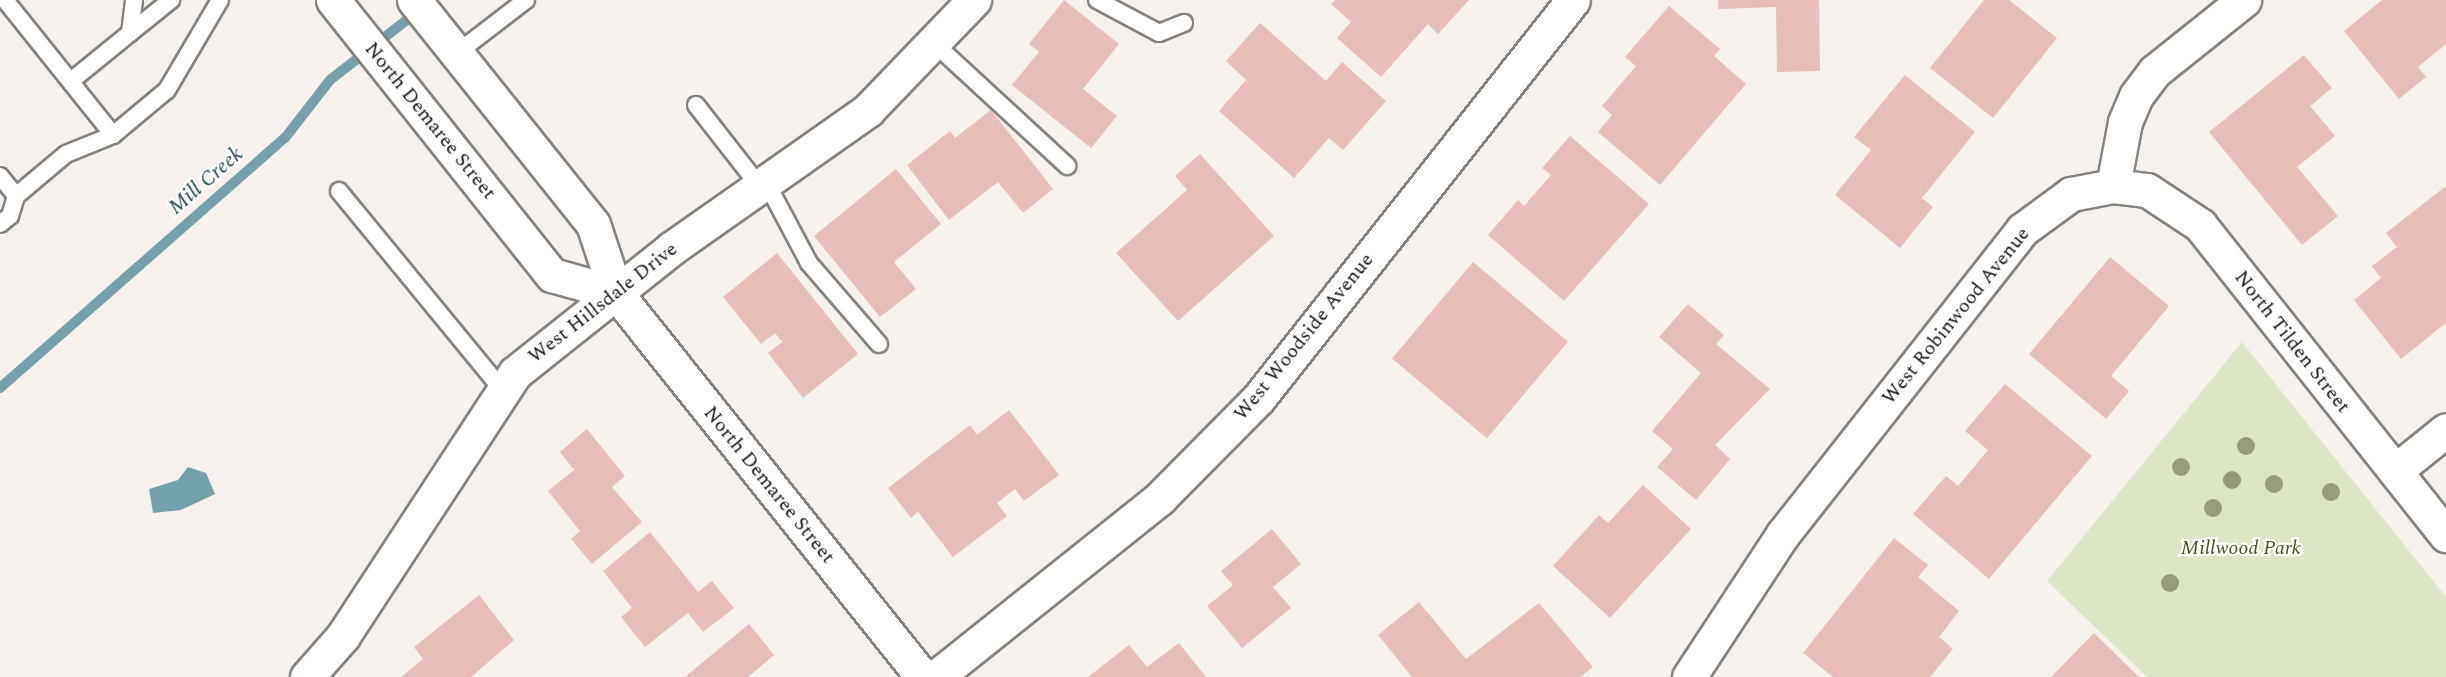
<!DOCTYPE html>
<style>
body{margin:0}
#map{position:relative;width:2446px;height:677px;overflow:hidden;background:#f6f1ec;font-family:Spectral,serif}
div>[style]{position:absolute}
.green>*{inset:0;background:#dce5c6}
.water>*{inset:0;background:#75a1ac}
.stream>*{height:10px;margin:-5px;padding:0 5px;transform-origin:5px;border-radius:5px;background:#75a1ac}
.building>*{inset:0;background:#e8beb8;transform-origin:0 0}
.roads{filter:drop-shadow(2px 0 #86827d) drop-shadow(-2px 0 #86827d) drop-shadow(0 2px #86827d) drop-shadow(0 -2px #86827d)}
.service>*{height:16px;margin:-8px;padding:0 8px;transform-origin:8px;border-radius:8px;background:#fff}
.minor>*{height:33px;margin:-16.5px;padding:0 16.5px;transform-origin:16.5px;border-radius:16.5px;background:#fff}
.secondary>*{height:33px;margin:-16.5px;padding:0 16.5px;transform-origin:16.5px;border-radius:16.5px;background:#fff}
.trees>*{width:18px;height:18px;margin:-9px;border-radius:50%;background:#979b7a}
span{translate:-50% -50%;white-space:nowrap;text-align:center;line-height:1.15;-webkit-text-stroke:4.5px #fff;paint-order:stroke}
.street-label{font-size:20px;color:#191715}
.park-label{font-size:20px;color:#49541c;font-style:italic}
.water-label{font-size:21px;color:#18424b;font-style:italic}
</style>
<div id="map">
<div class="green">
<i style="clip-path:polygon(2242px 342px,2446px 597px,2446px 677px,2147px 677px,2047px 581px)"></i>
</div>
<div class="water">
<i style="clip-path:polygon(188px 467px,206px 473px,215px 494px,181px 510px,153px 513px,149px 489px,178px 480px)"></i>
</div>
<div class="stream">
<i style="left:0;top:388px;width:379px;rotate:-41.3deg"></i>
<i style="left:285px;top:138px;width:73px;rotate:-52.2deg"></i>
<i style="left:330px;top:80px;width:110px;rotate:-38deg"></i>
</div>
<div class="building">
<i style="clip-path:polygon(1064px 0,1119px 44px,1083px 89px,1117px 116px,1091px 148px,1012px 85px,1039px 52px,1029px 44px)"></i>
<i style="clip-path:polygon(1335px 0,1469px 0,1438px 34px,1428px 24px,1381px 77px,1337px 38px,1351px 22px,1331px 4px)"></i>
<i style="clip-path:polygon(1718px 0,1819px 0,1820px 71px,1777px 72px,1776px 7px,1718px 9px)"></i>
<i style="clip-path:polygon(1984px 0,2009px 0,2057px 38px,1993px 118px,1930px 68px)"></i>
<i style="clip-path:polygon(2382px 0,2446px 0,2446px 44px,2418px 67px,2426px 77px,2399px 99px,2344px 31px)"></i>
<i style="clip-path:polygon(1669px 6px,1720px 49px,1714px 56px,1746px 84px,1660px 185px,1598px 132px,1612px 115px,1602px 106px,1636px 66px,1625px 57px)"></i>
<i style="clip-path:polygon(1260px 23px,1326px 81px,1342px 62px,1386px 101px,1343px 150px,1329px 138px,1294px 178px,1219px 111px,1246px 80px,1226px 61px)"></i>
<i style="clip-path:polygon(2304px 55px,2332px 88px,2310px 106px,2335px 136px,2297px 167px,2338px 216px,2302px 245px,2209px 132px)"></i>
<i style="clip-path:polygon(1905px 75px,1975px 132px,1922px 198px,1933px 207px,1900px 248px,1835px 195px,1871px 150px,1854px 137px)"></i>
<i style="clip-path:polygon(991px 110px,1053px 189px,1023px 213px,998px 182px,949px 220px,907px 165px,950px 131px,955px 138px)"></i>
<i style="clip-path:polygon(1570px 136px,1649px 204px,1564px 301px,1488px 235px,1518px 200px,1524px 206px,1551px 175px,1542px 168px)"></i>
<i style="clip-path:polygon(1200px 154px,1274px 236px,1178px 321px,1116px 253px,1187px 190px,1175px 176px)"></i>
<i style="clip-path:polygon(896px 169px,941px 224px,894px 262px,916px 289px,880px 317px,814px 236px)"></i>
<i style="clip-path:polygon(2446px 186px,2446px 323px,2401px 359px,2354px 300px,2381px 278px,2372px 266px,2397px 247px,2386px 233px)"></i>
<i style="clip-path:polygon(777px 253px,858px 354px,803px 398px,768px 353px,782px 342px,775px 333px,761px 344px,723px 297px)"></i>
<i style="clip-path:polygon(2110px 257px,2169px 306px,2111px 376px,2129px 391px,2106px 419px,2029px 354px)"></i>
<i style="left:1473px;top:262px;width:124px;height:126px;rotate:40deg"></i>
<i style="clip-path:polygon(1688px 304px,1724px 335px,1716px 344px,1770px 389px,1715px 445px,1730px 459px,1696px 500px,1657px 467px,1673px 449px,1652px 431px,1701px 373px,1659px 337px)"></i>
<i style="clip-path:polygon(2005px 384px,2092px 456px,1989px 579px,1913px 514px,1946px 476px,1958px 486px,1988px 450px,1965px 431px)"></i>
<i style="clip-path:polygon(1009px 410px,1059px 475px,1024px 501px,1015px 489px,997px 503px,1007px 516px,953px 557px,918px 512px,911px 518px,888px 488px,970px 425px,977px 435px)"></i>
<i style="clip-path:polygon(587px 429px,625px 476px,612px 487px,642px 522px,592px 564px,571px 539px,580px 531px,548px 491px,574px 470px,560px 452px)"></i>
<i style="clip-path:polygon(1643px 485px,1691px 529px,1610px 618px,1553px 566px,1599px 515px,1608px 523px)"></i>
<i style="clip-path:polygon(1272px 529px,1301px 564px,1273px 587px,1291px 608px,1242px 648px,1207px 606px,1233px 585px,1221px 571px)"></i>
<i style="clip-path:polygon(650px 532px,698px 592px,712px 581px,734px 608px,703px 632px,688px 613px,645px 647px,621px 617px,632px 608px,603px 571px)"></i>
<i style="clip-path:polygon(1894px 538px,1928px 565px,1918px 577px,1959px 611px,1939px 637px,1953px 649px,1930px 677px,1833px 677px,1803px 653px)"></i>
<i style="clip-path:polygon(479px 595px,514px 640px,471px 677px,401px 677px,423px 659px,414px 647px)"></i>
<i style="clip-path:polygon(1419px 602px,1466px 659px,1539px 603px,1593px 667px,1580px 677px,1412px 677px,1378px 635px)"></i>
<i style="clip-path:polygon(749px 624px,774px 655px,748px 677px,685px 677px)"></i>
<i style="clip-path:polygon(2094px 633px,2139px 677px,2051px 677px)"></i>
<i style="clip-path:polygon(1179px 643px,1206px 677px,1088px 677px,1129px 645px,1147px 667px)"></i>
</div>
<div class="roads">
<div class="service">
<i style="left:5px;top:0;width:173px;rotate:51.3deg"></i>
<i style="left:1097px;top:0;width:70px;rotate:28deg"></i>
<i style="left:1159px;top:33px;width:27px;rotate:-22deg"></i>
<i style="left:130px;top:33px;width:53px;rotate:-38.8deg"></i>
<i style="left:935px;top:44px;width:180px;rotate:42.7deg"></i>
<i style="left:457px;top:53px;width:87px;rotate:-37.5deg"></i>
<i style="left:71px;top:81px;width:76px;rotate:-39.1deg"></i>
<i style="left:130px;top:33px;width:33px;rotate:-83deg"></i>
<i style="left:696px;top:105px;width:104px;rotate:52deg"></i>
<i style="left:0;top:176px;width:26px;rotate:51deg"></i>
<i style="left:16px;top:196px;width:65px;rotate:-40deg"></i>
<i style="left:66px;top:154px;width:51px;rotate:-22deg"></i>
<i style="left:113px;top:135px;width:70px;rotate:-39.8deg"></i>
<i style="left:167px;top:90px;width:104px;rotate:-59.5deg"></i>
<i style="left:766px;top:182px;width:92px;rotate:62deg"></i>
<i style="left:809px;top:263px;width:107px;rotate:49.2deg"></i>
<i style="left:339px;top:191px;width:259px;rotate:50.6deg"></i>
<i style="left:0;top:224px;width:13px;rotate:-39deg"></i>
<i style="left:10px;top:216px;width:21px;rotate:-73deg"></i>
</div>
<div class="minor">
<i style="left:2113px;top:186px;width:34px;rotate:7deg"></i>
<i style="left:2147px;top:190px;width:64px;rotate:33.4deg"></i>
<i style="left:2200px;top:225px;width:396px;rotate:51.6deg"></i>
<i style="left:2395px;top:471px;width:65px;rotate:-38.8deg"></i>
<i style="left:307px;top:677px;width:55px;rotate:-48.7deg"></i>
<i style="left:343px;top:636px;width:314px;rotate:-56.8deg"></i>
<i style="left:515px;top:373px;width:201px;rotate:-38.5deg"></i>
<i style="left:672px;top:248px;width:240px;rotate:-35.1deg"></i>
<i style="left:868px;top:110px;width:153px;rotate:-46.1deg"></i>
<i style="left:936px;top:677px;width:287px;rotate:-38.6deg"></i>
<i style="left:1160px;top:498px;width:139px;rotate:-45.3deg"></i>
<i style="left:1258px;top:399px;width:508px;rotate:-51.71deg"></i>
<i style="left:1689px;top:677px;width:171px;rotate:-56.7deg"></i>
<i style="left:1783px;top:534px;width:387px;rotate:-51.8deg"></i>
<i style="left:2022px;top:230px;width:61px;rotate:-36.3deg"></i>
<i style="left:2071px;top:194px;width:43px;rotate:-10.8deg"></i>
<i style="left:2113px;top:186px;width:65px;rotate:-79.4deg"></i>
<i style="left:2125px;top:122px;width:28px;rotate:-67deg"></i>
<i style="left:2136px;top:96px;width:31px;rotate:-53deg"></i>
<i style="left:2155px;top:71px;width:114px;rotate:-38.6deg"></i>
</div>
<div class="secondary">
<i style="left:333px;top:0;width:352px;rotate:51.5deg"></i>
<i style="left:552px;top:275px;width:66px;rotate:15.7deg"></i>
<i style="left:414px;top:0;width:287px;rotate:51.4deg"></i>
<i style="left:593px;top:224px;width:73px;rotate:71.6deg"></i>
<i style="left:616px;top:293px;width:492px;rotate:51.4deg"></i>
</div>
</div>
<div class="trees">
<i style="left:2246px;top:446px"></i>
<i style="left:2181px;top:467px"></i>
<i style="left:2232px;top:480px"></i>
<i style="left:2274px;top:484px"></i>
<i style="left:2331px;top:492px"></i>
<i style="left:2213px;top:508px"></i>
<i style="left:2170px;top:583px"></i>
</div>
<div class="street-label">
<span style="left:430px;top:121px;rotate:51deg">North Demaree Street</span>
<span style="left:603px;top:303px;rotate:-38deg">West Hillsdale Drive</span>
<span style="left:1956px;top:316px;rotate:-51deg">West Robinwood Avenue</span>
<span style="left:1304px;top:337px;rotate:-51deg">West Woodside Avenue</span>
<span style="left:2292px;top:342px;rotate:52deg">North Tilden Street</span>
<span style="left:769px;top:485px;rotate:51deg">North Demaree Street</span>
</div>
<div class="park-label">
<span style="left:2241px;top:548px">Millwood Park</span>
</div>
<div class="water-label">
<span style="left:206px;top:181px;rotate:-41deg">Mill Creek</span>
</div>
</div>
